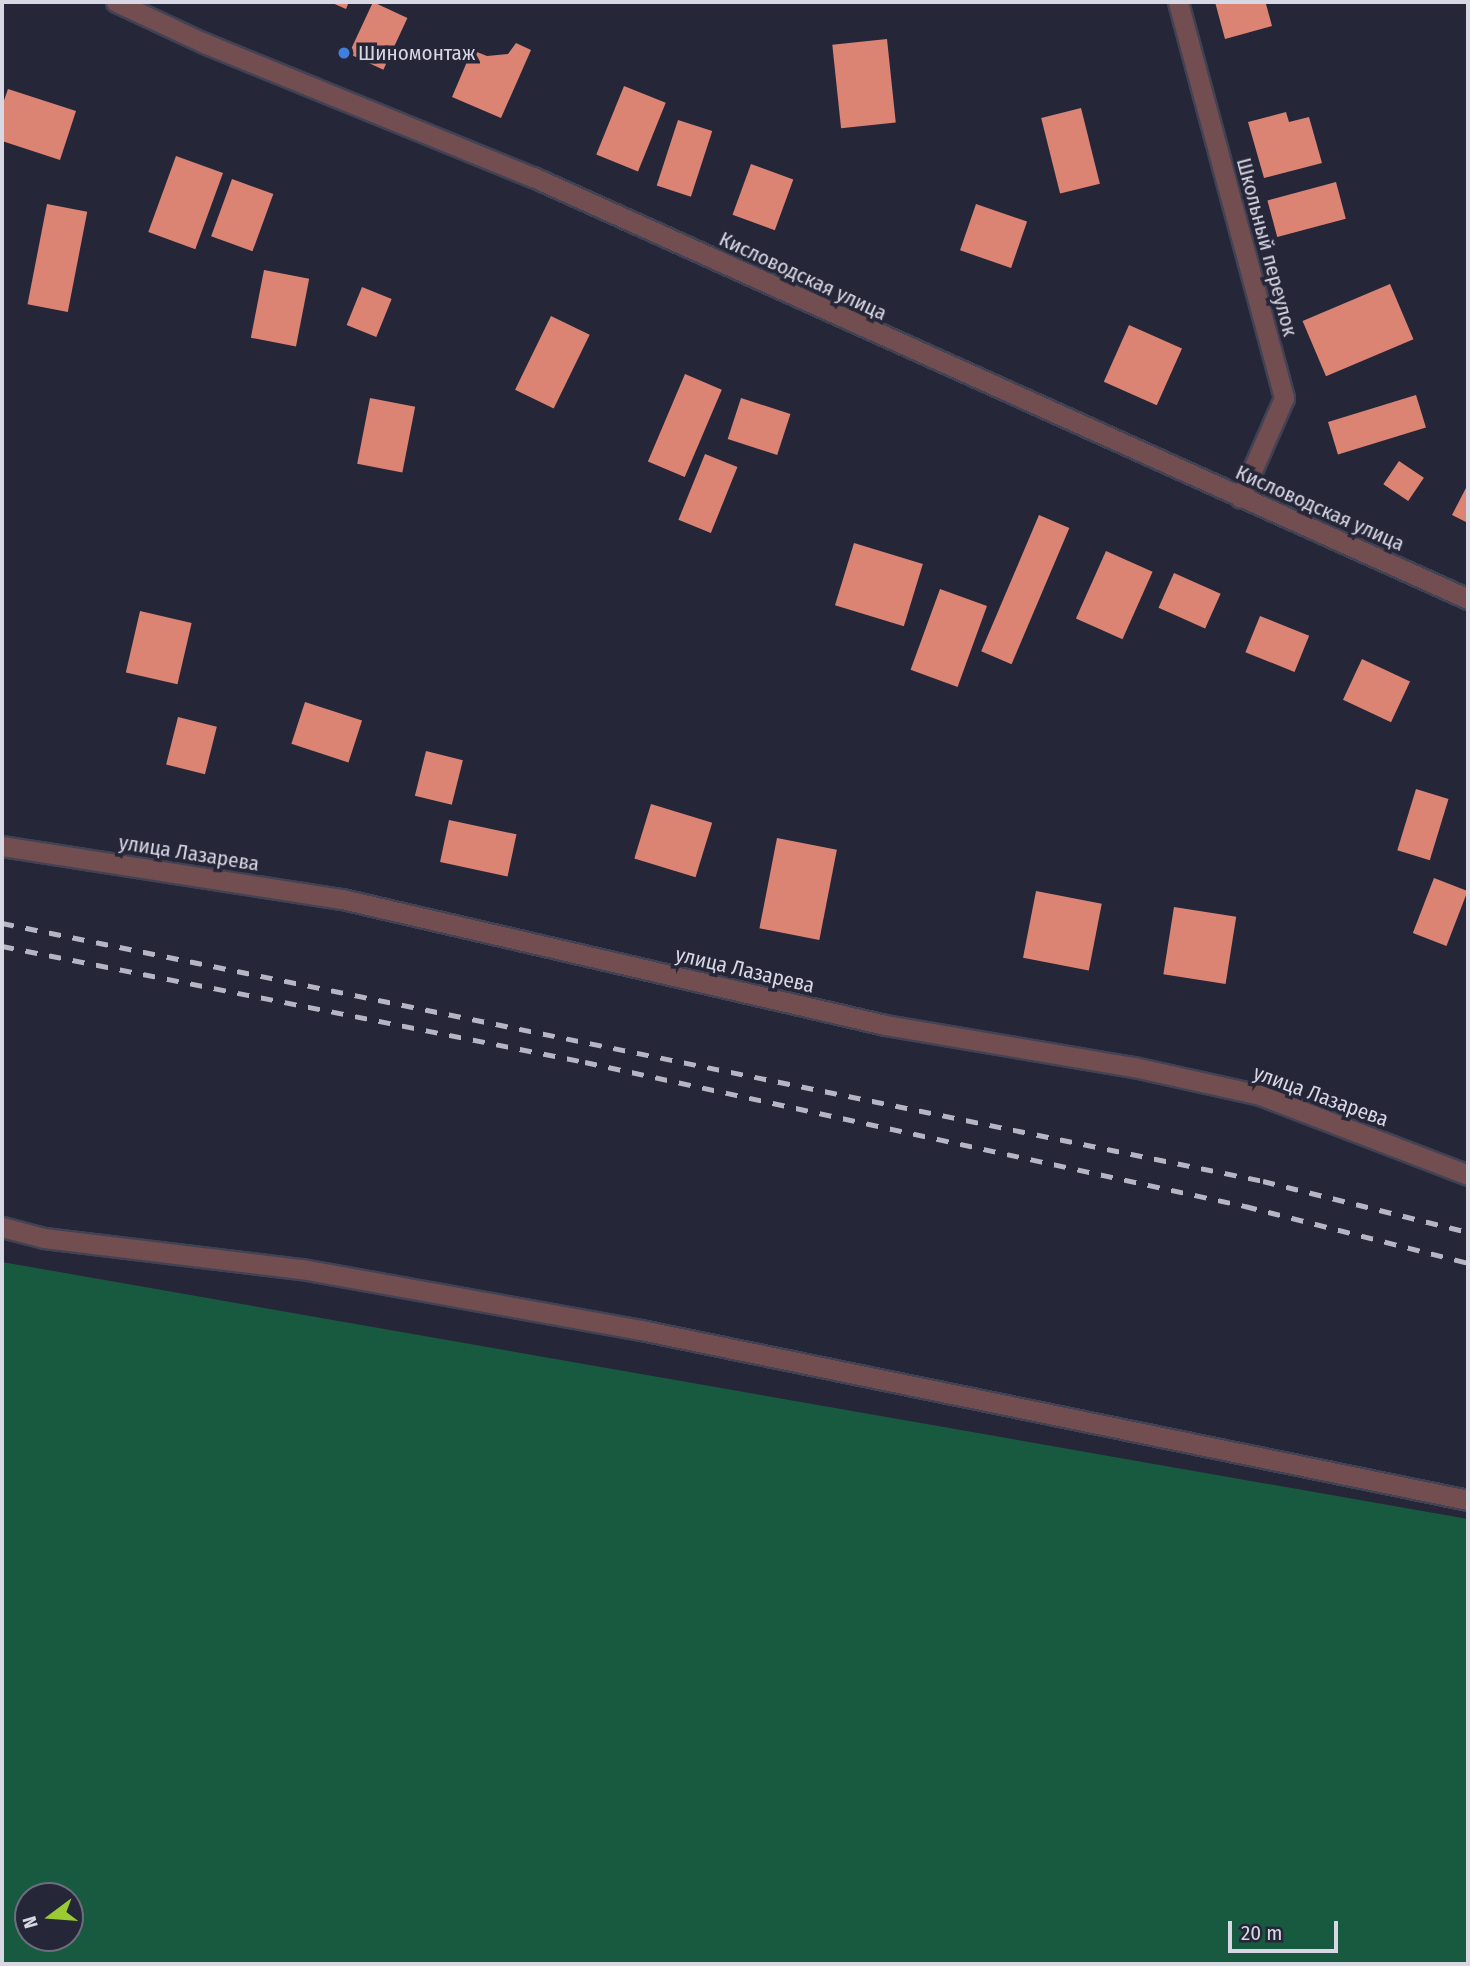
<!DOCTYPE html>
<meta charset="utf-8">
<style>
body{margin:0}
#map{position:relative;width:1470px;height:1966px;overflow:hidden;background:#262639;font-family:"Fira Sans Condensed",sans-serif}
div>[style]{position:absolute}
.green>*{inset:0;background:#185a40}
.building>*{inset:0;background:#dc8474;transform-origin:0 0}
.roads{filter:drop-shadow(2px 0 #424255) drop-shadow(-2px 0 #424255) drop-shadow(0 2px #424255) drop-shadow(0 -2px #424255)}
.minor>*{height:19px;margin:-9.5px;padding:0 9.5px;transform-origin:9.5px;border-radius:9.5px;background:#734e51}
.tertiary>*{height:19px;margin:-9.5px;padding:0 9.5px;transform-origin:9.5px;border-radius:9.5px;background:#734e51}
.rail>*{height:5px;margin-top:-2.5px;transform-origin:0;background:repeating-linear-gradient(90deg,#b5b5c4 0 12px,transparent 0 24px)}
.dots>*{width:19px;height:19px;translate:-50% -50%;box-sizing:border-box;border:4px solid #262639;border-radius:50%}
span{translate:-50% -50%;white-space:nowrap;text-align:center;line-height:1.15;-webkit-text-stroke:7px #262639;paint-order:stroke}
.poi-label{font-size:21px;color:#d8d8e5}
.left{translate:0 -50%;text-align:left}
.street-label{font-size:21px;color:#d8d8e5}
.frame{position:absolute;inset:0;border:4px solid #d8d8e5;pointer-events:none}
.north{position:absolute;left:14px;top:1882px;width:70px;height:70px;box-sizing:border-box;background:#262639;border:2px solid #6d6d7e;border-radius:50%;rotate:254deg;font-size:19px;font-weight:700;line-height:28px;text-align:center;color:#d8d8e5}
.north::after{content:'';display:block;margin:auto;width:24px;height:32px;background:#9acb35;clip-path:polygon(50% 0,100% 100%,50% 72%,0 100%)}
.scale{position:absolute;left:1228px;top:1921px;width:110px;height:32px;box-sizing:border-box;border:4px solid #d8d8e5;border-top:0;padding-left:9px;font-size:21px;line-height:24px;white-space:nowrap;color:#d8d8e5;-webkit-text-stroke:5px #262639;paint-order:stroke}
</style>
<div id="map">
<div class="green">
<i style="clip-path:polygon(evenodd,2px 1262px,1468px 1519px,1468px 1964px,2px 1964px,2px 1262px,28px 1896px,70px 1896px,70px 1938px,28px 1938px,28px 1896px)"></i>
</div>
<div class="building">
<i style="clip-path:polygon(330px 2px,349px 2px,346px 9px)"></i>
<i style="left:373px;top:2px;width:38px;height:57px;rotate:25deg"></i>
<i style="clip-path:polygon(1215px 2px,1271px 2px,1266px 4px,1272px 26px,1225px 39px)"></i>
<i style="left:887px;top:39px;width:84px;height:55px;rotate:84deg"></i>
<i style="clip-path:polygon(516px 43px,531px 50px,501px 118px,452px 97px,472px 50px,487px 56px,508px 54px)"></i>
<i style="left:624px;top:86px;width:45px;height:74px;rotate:22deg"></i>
<i style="clip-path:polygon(8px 89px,76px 111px,60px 160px,2px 141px,2px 106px)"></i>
<i style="left:1081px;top:108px;width:78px;height:41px;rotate:76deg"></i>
<i style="clip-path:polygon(1286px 112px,1289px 122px,1309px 117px,1322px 163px,1264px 178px,1248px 122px)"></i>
<i style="left:678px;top:120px;width:36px;height:69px;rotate:18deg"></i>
<i style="left:176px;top:156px;width:50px;height:81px;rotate:20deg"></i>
<i style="left:751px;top:164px;width:45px;height:54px;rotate:20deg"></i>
<i style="left:232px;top:179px;width:44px;height:61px;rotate:20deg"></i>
<i style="left:1336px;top:182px;width:38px;height:71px;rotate:75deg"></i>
<i style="left:47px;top:204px;width:41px;height:102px;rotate:11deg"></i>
<i style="left:976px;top:204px;width:54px;height:49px;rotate:19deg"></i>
<i style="left:264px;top:270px;width:46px;height:69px;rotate:11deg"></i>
<i style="left:1390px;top:284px;width:60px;height:95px;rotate:67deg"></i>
<i style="left:362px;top:287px;width:32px;height:41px;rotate:22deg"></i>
<i style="left:551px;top:316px;width:43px;height:82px;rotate:26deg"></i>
<i style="left:1129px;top:325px;width:58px;height:62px;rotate:24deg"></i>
<i style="left:685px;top:374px;width:40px;height:95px;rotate:23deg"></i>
<i style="left:1416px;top:395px;width:34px;height:92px;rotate:73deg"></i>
<i style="left:370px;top:398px;width:46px;height:67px;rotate:11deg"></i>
<i style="left:741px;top:398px;width:52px;height:43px;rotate:18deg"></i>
<i style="left:705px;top:454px;width:35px;height:71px;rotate:22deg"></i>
<i style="left:1399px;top:461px;width:30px;height:28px;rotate:34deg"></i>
<i style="clip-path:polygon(1468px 484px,1468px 523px,1452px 515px)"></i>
<i style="left:1039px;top:515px;width:33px;height:148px;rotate:23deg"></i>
<i style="left:854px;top:543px;width:72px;height:65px;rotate:17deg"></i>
<i style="left:1106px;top:551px;width:51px;height:74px;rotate:24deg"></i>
<i style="left:1174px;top:573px;width:51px;height:38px;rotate:24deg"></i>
<i style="left:940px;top:589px;width:50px;height:86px;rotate:20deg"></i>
<i style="left:140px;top:611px;width:53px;height:63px;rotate:13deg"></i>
<i style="left:1260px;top:616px;width:53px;height:39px;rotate:22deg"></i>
<i style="left:1362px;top:659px;width:53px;height:45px;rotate:25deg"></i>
<i style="left:305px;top:702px;width:60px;height:44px;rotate:18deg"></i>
<i style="left:178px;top:717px;width:40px;height:49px;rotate:14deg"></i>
<i style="left:426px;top:751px;width:38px;height:46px;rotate:14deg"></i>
<i style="left:1416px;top:789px;width:34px;height:64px;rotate:17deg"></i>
<i style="left:651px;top:804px;width:64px;height:57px;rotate:17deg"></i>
<i style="left:449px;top:820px;width:69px;height:43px;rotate:12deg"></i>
<i style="left:777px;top:838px;width:61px;height:92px;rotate:11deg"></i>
<i style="left:1434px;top:878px;width:36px;height:59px;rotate:21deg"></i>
<i style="left:1036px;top:891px;width:67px;height:68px;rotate:11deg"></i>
<i style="left:1174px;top:907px;width:63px;height:68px;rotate:9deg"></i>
</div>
<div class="roads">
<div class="minor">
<i style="left:1178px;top:2px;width:410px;rotate:75deg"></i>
<i style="left:1284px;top:398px;width:109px;rotate:113.7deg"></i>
<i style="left:2px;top:846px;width:344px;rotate:8.9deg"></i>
<i style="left:342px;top:899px;width:557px;rotate:13.06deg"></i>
<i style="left:885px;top:1025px;width:253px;rotate:9.6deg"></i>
<i style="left:1134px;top:1067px;width:129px;rotate:12.5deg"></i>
<i style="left:1260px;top:1095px;width:223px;rotate:21deg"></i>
<i style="left:2px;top:1227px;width:43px;rotate:14.7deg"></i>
<i style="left:44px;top:1238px;width:260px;rotate:6.9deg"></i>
<i style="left:302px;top:1269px;width:344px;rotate:10.2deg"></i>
<i style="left:641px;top:1330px;width:844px;rotate:11.62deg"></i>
</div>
<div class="tertiary">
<i style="left:116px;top:2px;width:97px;rotate:25deg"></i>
<i style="left:204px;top:43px;width:355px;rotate:22.2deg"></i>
<i style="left:533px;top:177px;width:1026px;rotate:24.29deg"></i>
</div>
</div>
<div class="rail">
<i style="left:2px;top:923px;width:1287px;rotate:11.56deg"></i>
<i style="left:1263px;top:1181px;width:211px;rotate:14deg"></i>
<i style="left:2px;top:946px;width:594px;rotate:11.25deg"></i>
<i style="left:585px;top:1062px;width:676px;rotate:12.31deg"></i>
<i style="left:1245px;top:1206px;width:230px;rotate:14.3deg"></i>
</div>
<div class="dots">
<i style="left:344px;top:53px;background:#3f7fe0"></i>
</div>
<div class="poi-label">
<span class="left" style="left:358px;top:53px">Шиномонтаж</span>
</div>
<div class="street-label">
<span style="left:1267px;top:247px;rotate:75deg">Школьный переулок</span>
<span style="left:803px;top:276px;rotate:25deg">Кисловодская улица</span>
<span style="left:1320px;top:508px;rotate:24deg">Кисловодская улица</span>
<span style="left:189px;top:853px;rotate:9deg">улица Лазарева</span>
<span style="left:745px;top:970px;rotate:13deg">улица Лазарева</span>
<span style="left:1321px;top:1096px;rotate:20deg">улица Лазарева</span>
</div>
<div class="frame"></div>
<div class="north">N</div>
<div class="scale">20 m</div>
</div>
